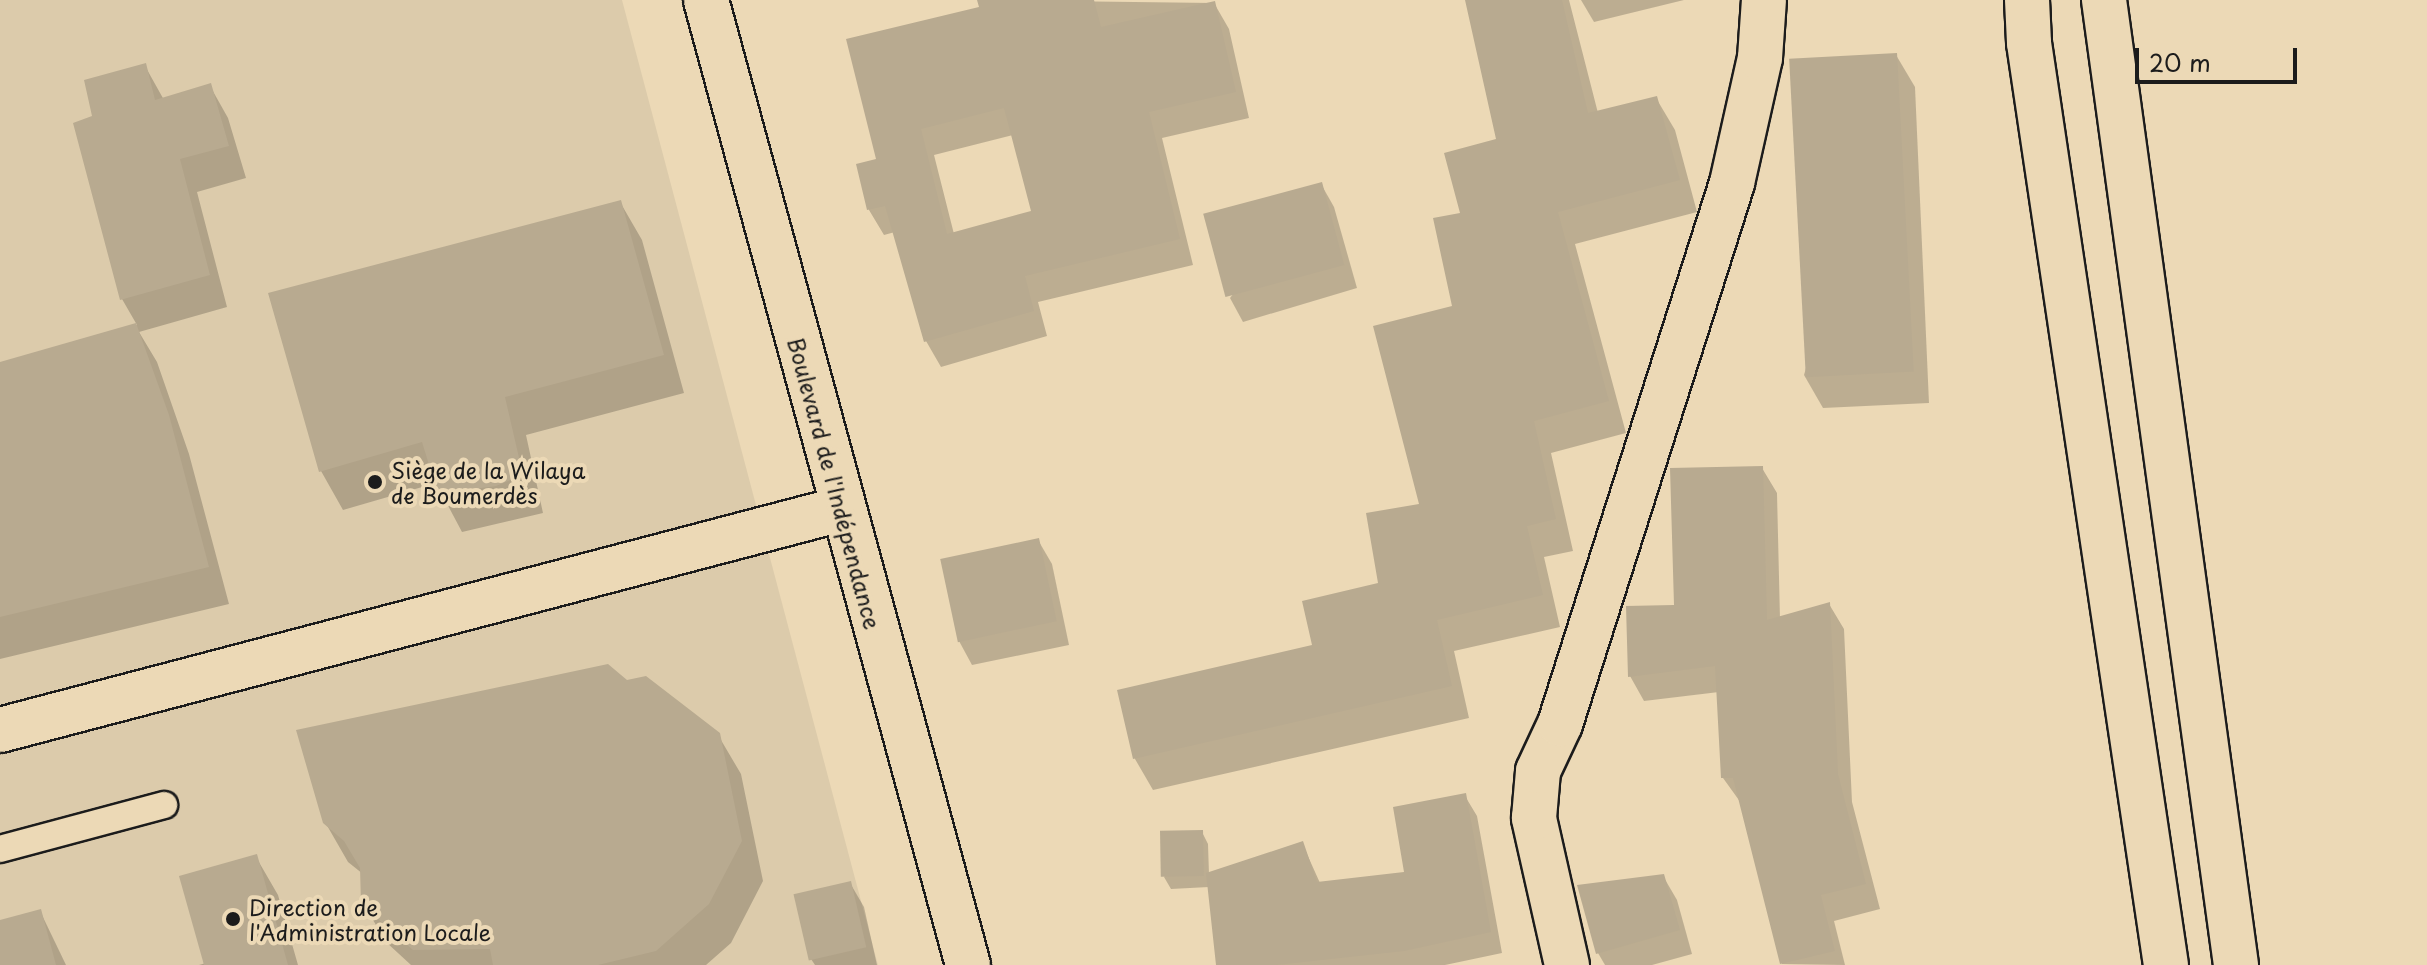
<!DOCTYPE html>
<meta charset="utf-8">
<style>
body{margin:0}
#map{position:relative;width:2427px;height:965px;overflow:hidden;background:#ecd9b6;font-family:"Playpen Sans",sans-serif}
div>[style]{position:absolute}
.built>*{inset:0;background:#dccbab}
.shadow>*{inset:0;background:#0003}
.building>*{inset:0;background:#b8aa90;transform-origin:0 0}
.roads{filter:drop-shadow(2px 0 #1c1c1c) drop-shadow(-2px 0 #1c1c1c) drop-shadow(0 2px #1c1c1c) drop-shadow(0 -2px #1c1c1c)}
.service>*{height:26px;margin:-13px;padding:0 13px;transform-origin:13px;border-radius:13px;background:#ecd9b6}
.minor>*{height:44px;margin:-22px;padding:0 22px;transform-origin:22px;border-radius:22px;background:#ecd9b6}
.secondary>*{height:44px;margin:-22px;padding:0 22px;transform-origin:22px;border-radius:22px;background:#ecd9b6}
.primary>*{height:44px;margin:-22px;padding:0 22px;transform-origin:22px;border-radius:22px;background:#ecd9b6}
.dots>*{width:22px;height:22px;translate:-50% -50%;box-sizing:border-box;border:4px solid #ecd9b6;border-radius:50%}
span{translate:-50% -50%;white-space:nowrap;text-align:center;line-height:1.15;-webkit-text-stroke:8px #ecd9b6;paint-order:stroke}
.poi-label{font-size:22px;color:#1c1c1c}
.left{translate:0 -50%;text-align:left}
.street-label{font-size:22px;color:#1c1c1c}
.scale{position:absolute;left:2135px;top:48px;width:162px;height:36px;box-sizing:border-box;border:4px solid #1c1c1c;border-top:0;padding-left:10px;font-size:24px;line-height:28px;white-space:nowrap;color:#1c1c1c;-webkit-text-stroke:6px #ecd9b6;paint-order:stroke}
</style>
<div id="map">
<div class="built">
<i style="clip-path:polygon(0 0,622px 0,878px 965px,0 965px)"></i>
</div>
<div class="shadow">
<i style="clip-path:polygon(evenodd,979px 0,1214px 3px,1229px 29px,1249px 118px,1162px 138px,1193px 265px,1038px 302px,1047px 336px,941px 367px,926px 341px,895px 232px,884px 235px,869px 210px,858px 165px,879px 160px,982px 8px,979px 0,1013px 135px,1033px 213px,954px 234px,934px 155px,1013px 135px)"></i>
<i style="clip-path:polygon(1467px 0,1569px 0,1598px 113px,1656px 98px,1675px 130px,1697px 212px,1575px 244px,1626px 433px,1551px 453px,1573px 551px,1544px 557px,1560px 627px,1454px 651px,1469px 718px,1153px 790px,1135px 759px,1119px 692px,1315px 646px,1381px 585px,1421px 506px,1454px 308px,1462px 214px,1498px 141px)"></i>
<i style="clip-path:polygon(1581px 0,1684px 0,1594px 22px)"></i>
<i style="clip-path:polygon(1896px 55px,1915px 87px,1929px 403px,1823px 408px,1804px 375px)"></i>
<i style="clip-path:polygon(145px 66px,164px 100px,210px 86px,228px 118px,246px 178px,197px 192px,227px 307px,139px 332px,157px 362px,189px 454px,229px 604px,0 659px,0 364px,137px 325px,122px 299px,95px 118px)"></i>
<i style="clip-path:polygon(1321px 184px,1334px 207px,1357px 288px,1243px 322px,1230px 298px)"></i>
<i style="clip-path:polygon(evenodd,620px 202px,642px 240px,684px 393px,526px 435px,543px 513px,462px 532px,436px 483px,343px 510px,321px 471px,620px 202px,532px 470px,533px 474px,446px 494px,446px 490px,532px 470px)"></i>
<i style="clip-path:polygon(1762px 468px,1777px 493px,1780px 619px,1829px 604px,1844px 629px,1852px 802px,1880px 909px,1834px 921px,1845px 965px,1782px 964px,1741px 803px,1723px 778px,1719px 692px,1644px 701px,1630px 676px)"></i>
<i style="clip-path:polygon(1038px 540px,1052px 564px,1069px 645px,972px 665px,959px 641px)"></i>
<i style="clip-path:polygon(627px 682px,718px 735px,741px 774px,763px 881px,731px 943px,706px 965px,411px 965px,386px 942px,363px 903px,363px 874px,348px 862px,325px 822px)"></i>
<i style="clip-path:polygon(1465px 796px,1477px 816px,1502px 953px,1445px 965px,1218px 965px,1209px 887px,1171px 889px,1164px 877px,1202px 832px,1208px 844px,1209px 874px,1302px 843px,1320px 883px,1406px 874px)"></i>
<i style="clip-path:polygon(256px 857px,278px 895px,298px 965px,199px 965px,206px 963px)"></i>
<i style="clip-path:polygon(1663px 876px,1677px 900px,1692px 954px,1652px 965px,1605px 965px,1598px 953px)"></i>
<i style="clip-path:polygon(850px 883px,864px 907px,877px 965px,815px 965px,811px 959px)"></i>
<i style="clip-path:polygon(40px 911px,66px 965px,0 965px,0 922px)"></i>
</div>
<div class="building">
<i style="clip-path:polygon(evenodd,977px 0,1094px 0,1101px 27px,1215px 1px,1236px 92px,1149px 112px,1180px 239px,1025px 276px,1034px 311px,924px 342px,885px 206px,867px 210px,856px 164px,876px 159px,846px 39px,979px 7px,977px 0,1004px 108px,1031px 211px,947px 234px,921px 129px,1004px 108px)"></i>
<i style="clip-path:polygon(1465px 0,1562px 0,1588px 113px,1657px 96px,1680px 180px,1558px 212px,1609px 401px,1534px 421px,1556px 519px,1527px 526px,1543px 595px,1437px 620px,1452px 686px,1133px 759px,1117px 690px,1312px 645px,1302px 601px,1378px 583px,1366px 513px,1419px 504px,1373px 326px,1452px 306px,1433px 218px,1460px 213px,1444px 153px,1496px 139px)"></i>
<i style="left:1897px;top:53px;width:319px;height:108px;rotate:87deg"></i>
<i style="clip-path:polygon(146px 63px,155px 100px,211px 83px,229px 146px,180px 159px,210px 275px,120px 300px,73px 123px,92px 116px,84px 80px)"></i>
<i style="left:1322px;top:182px;width:86px;height:123px;rotate:75deg"></i>
<i style="clip-path:polygon(621px 200px,664px 355px,505px 397px,523px 475px,496px 486px,438px 494px,422px 442px,319px 472px,268px 293px)"></i>
<i style="clip-path:polygon(136px 323px,169px 415px,209px 567px,0 617px,0 362px)"></i>
<i style="clip-path:polygon(1763px 466px,1767px 620px,1830px 602px,1838px 774px,1866px 884px,1821px 895px,1835px 951px,1780px 964px,1733px 778px,1721px 778px,1715px 666px,1628px 677px,1626px 606px,1674px 605px,1670px 468px)"></i>
<i style="left:1039px;top:538px;width:85px;height:101px;rotate:78deg"></i>
<i style="clip-path:polygon(608px 664px,627px 680px,646px 676px,720px 733px,742px 841px,709px 904px,656px 951px,598px 965px,493px 965px,490px 949px,413px 950px,361px 904px,360px 868px,344px 841px,323px 823px,296px 730px)"></i>
<i style="clip-path:polygon(1466px 793px,1491px 932px,1404px 951px,1276px 965px,1216px 965px,1206px 873px,1303px 841px,1317px 882px,1404px 872px,1393px 807px)"></i>
<i style="left:1203px;top:830px;width:46px;height:43px;rotate:89deg"></i>
<i style="clip-path:polygon(257px 854px,288px 965px,204px 965px,179px 876px)"></i>
<i style="clip-path:polygon(1664px 874px,1680px 930px,1596px 954px,1577px 885px)"></i>
<i style="left:851px;top:881px;width:68px;height:59px;rotate:77deg"></i>
<i style="clip-path:polygon(41px 909px,56px 965px,0 965px,0 920px)"></i>
</div>
<div class="roads">
<div class="service">
<i style="left:0;top:849px;width:170px;rotate:-15deg"></i>
</div>
<div class="minor">
<i style="left:0;top:730px;width:870px;rotate:-14.72deg"></i>
<i style="left:1567px;top:965px;width:151px;rotate:-102.7deg"></i>
<i style="left:1534px;top:818px;width:47px;rotate:-85.1deg"></i>
<i style="left:1538px;top:771px;width:52px;rotate:-64.9deg"></i>
<i style="left:1560px;top:724px;width:568px;rotate:-72.36deg"></i>
<i style="left:1732px;top:183px;width:128px;rotate:-77.4deg"></i>
<i style="left:1760px;top:58px;width:58px;rotate:-86.1deg"></i>
</div>
<div class="secondary">
<i style="left:706px;top:0;width:1000px;rotate:74.81deg"></i>
</div>
<div class="primary">
<i style="left:2027px;top:0;width:43px;rotate:87.3deg"></i>
<i style="left:2029px;top:43px;width:932px;rotate:81.55deg"></i>
<i style="left:2104px;top:0;width:974px;rotate:82.21deg"></i>
</div>
</div>
<div class="dots">
<i style="left:375px;top:482px;background:#1c1c1c"></i>
<i style="left:233px;top:919px;background:#1c1c1c"></i>
</div>
<div class="poi-label">
<span class="left" style="left:391px;top:482px">Siège de la Wilaya<br>de Boumerdès</span>
<span class="left" style="left:249px;top:919px">Direction de<br>l'Administration Locale</span>
</div>
<div class="street-label">
<span style="left:835px;top:483px;rotate:75deg">Boulevard de l'Indépendance</span>
</div>
<div class="scale">20 m</div>
</div>
